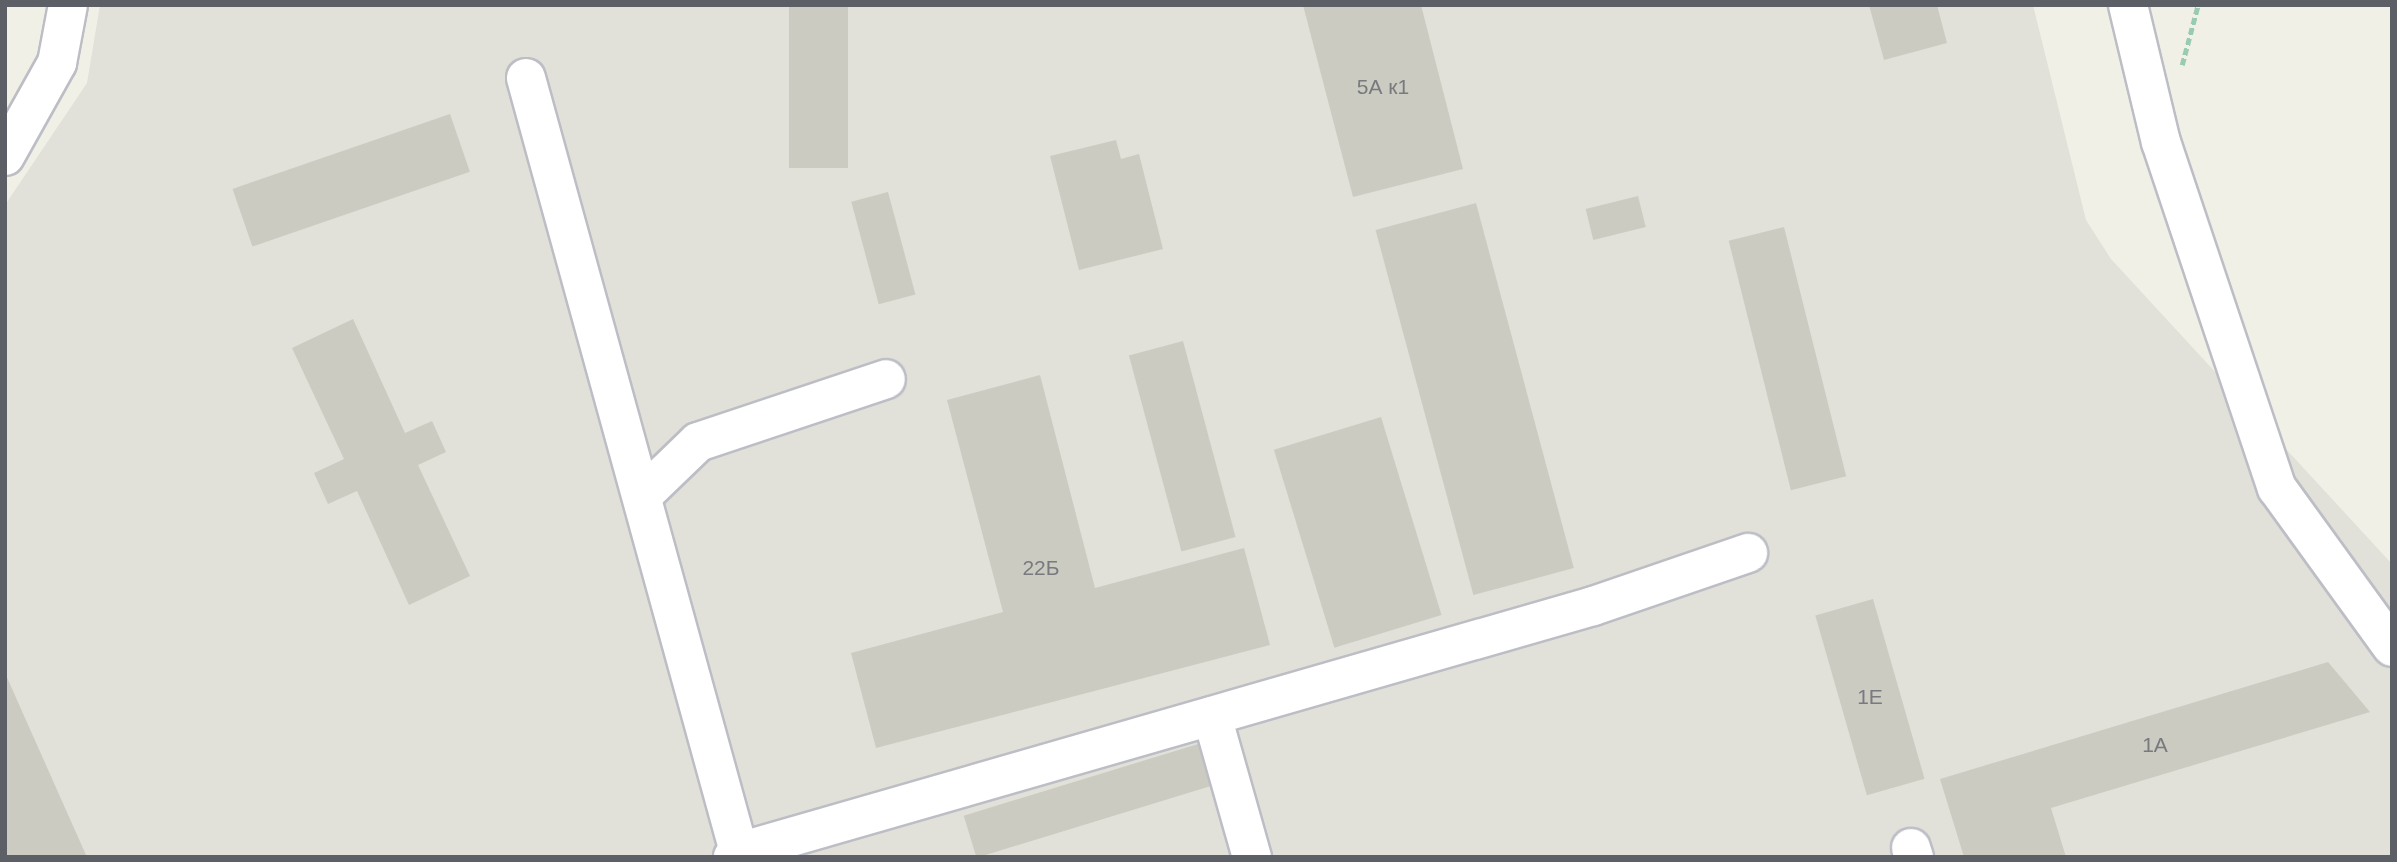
<!DOCTYPE html>
<meta charset="utf-8">
<style>
body{margin:0}
#map{position:relative;width:2397px;height:862px;overflow:hidden;background:#f0f0e6;font-family:Helvetica,sans-serif}
div>[style]{position:absolute}
.industrial>*{inset:0;background:#e1e1da}
.building>*{inset:0;background:#cbcbc2;transform-origin:0 0}
.path>*{height:4.5px;margin-top:-2.25px;transform-origin:0;background:repeating-linear-gradient(90deg,#99cab2 0 7px,transparent 0 10.5px)}
.roads{filter:drop-shadow(2px 0 #bdbec5) drop-shadow(-2px 0 #bdbec5) drop-shadow(0 2px #bdbec5) drop-shadow(0 -2px #bdbec5)}
.minor>*{height:38px;margin:-19px;padding:0 19px;transform-origin:19px;border-radius:19px;background:#fff}
span{translate:-50% -50%;white-space:nowrap;text-align:center;line-height:1.15;-webkit-text-stroke:5px #fff;paint-order:stroke}
.number-label{font-size:21px;color:#787a7e}
.number-label span{-webkit-text-stroke-width:0}
.frame{position:absolute;inset:0;border:7px solid #5d5f67;pointer-events:none}
</style>
<div id="map">
<div class="industrial">
<i style="clip-path:polygon(100px 5px,2033px 5px,2086px 220px,2111px 259px,2392px 564px,2392px 857px,5px 857px,5px 205px,87px 83px)"></i>
</div>
<div class="building">
<i style="left:789px;top:5px;width:59px;height:163px"></i>
<i style="clip-path:polygon(1303px 5px,1421px 5px,1463px 169px,1353px 197px)"></i>
<i style="clip-path:polygon(1869px 5px,1937px 5px,1947px 43px,1884px 60px)"></i>
<i style="left:450px;top:114px;width:61px;height:230px;rotate:71deg"></i>
<i style="clip-path:polygon(1116px 140px,1121px 159px,1139px 154px,1163px 249px,1079px 270px,1050px 156px)"></i>
<i style="left:888px;top:192px;width:106px;height:38px;rotate:75deg"></i>
<i style="left:1638px;top:196px;width:32px;height:54px;rotate:76deg"></i>
<i style="left:1476px;top:203px;width:378px;height:104px;rotate:75deg"></i>
<i style="left:1784px;top:227px;width:257px;height:57px;rotate:76deg"></i>
<i style="clip-path:polygon(353px 319px,405px 433px,432px 421px,446px 452px,418px 465px,470px 576px,409px 605px,357px 491px,328px 504px,314px 473px,344px 459px,292px 348px)"></i>
<i style="left:1183px;top:341px;width:203px;height:56px;rotate:75deg"></i>
<i style="clip-path:polygon(1040px 375px,1095px 588px,1244px 548px,1270px 645px,876px 748px,851px 653px,1003px 612px,947px 400px)"></i>
<i style="left:1381px;top:417px;width:207px;height:112px;rotate:73deg"></i>
<i style="left:1873px;top:599px;width:187px;height:60px;rotate:74deg"></i>
<i style="clip-path:polygon(2328px 662px,2370px 712px,2051px 808px,2066px 857px,1964px 857px,1940px 779px)"></i>
<i style="clip-path:polygon(5px 673px,86px 855px,83px 857px,5px 857px)"></i>
<i style="left:1198px;top:744px;width:44px;height:245px;rotate:73deg"></i>
</div>
<div class="path">
<i style="left:2182px;top:65px;width:62px;rotate:-75.1deg"></i>
</div>
<div class="roads">
<div class="minor">
<i style="left:2128px;top:5px;width:141px;rotate:76.5deg"></i>
<i style="left:2161px;top:142px;width:365px;rotate:71.5deg"></i>
<i style="left:2277px;top:488px;width:196px;rotate:54.1deg"></i>
<i style="left:526px;top:78px;width:803px;rotate:74.61deg"></i>
<i style="left:739px;top:852px;width:8px;rotate:140deg"></i>
<i style="left:5px;top:156px;width:107px;rotate:-60.8deg"></i>
<i style="left:57px;top:63px;width:59px;rotate:-79.3deg"></i>
<i style="left:643px;top:495px;width:76px;rotate:-43.9deg"></i>
<i style="left:698px;top:442px;width:198px;rotate:-18.5deg"></i>
<i style="left:1212px;top:716px;width:147px;rotate:74.2deg"></i>
<i style="left:1911px;top:848px;width:9px;rotate:72deg"></i>
<i style="left:739px;top:852px;width:889px;rotate:-16.07deg"></i>
<i style="left:1593px;top:606px;width:164px;rotate:-18.9deg"></i>
</div>
</div>
<div class="number-label">
<span style="left:1383px;top:87px">5А к1</span>
<span style="left:1041px;top:568px">22Б</span>
<span style="left:1870px;top:697px">1Е</span>
<span style="left:2155px;top:745px">1А</span>
</div>
<div class="frame"></div>
</div>
